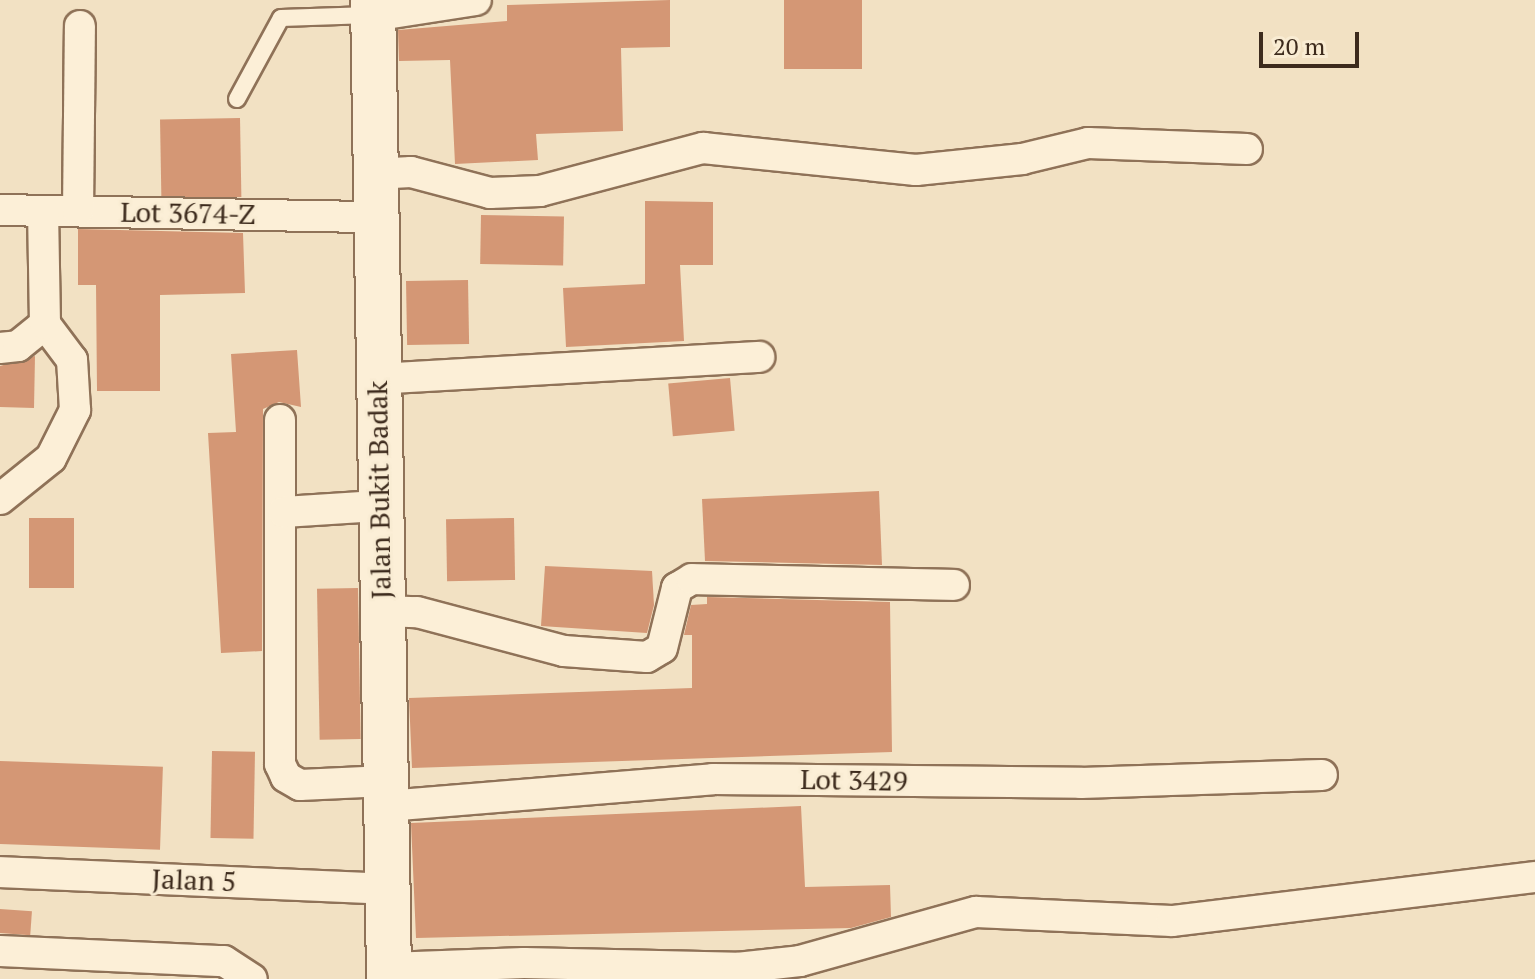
<!DOCTYPE html>
<style>
body{margin:0}
#map{position:relative;width:1535px;height:979px;overflow:hidden;background:#f2e1c3;font-family:"PT Serif",serif}
div>[style]{position:absolute}
.building>*{inset:0;background:#d49775;transform-origin:0 0}
.roads{filter:drop-shadow(2px 0 #8f7258) drop-shadow(-2px 0 #8f7258) drop-shadow(0 2px #8f7258) drop-shadow(0 -2px #8f7258)}
.lane>*{height:16px;margin:-8px;padding:0 8px;transform-origin:8px;border-radius:8px;background:#fcefd7}
.street>*{height:30px;margin:-15px;padding:0 15px;transform-origin:15px;border-radius:15px;background:#fcefd7}
.secondary>*{height:44px;margin:-22px;padding:0 22px;transform-origin:22px;border-radius:22px;background:#fcefd7}
span{translate:-50% -50%;white-space:nowrap;text-align:center;line-height:1.15;-webkit-text-stroke:6px #f9ecd3;paint-order:stroke}
.street-label{font-size:28px;color:#3d2b1d}
.scale{position:absolute;left:1259px;top:32px;width:100px;height:36px;box-sizing:border-box;border:4px solid #3d2b1d;border-top:0;padding-left:10px;font-size:24px;line-height:28px;white-space:nowrap;color:#3d2b1d;-webkit-text-stroke:6px #f9ecd3;paint-order:stroke}
</style>
<div id="map">
<div class="building">
<i style="clip-path:polygon(670px 0,670px 47px,621px 48px,623px 131px,536px 134px,538px 160px,455px 164px,450px 60px,399px 61px,398px 30px,507px 21px,507px 5px)"></i>
<i style="left:784px;top:0;width:78px;height:69px"></i>
<i style="left:240px;top:118px;width:79px;height:80px;rotate:89deg"></i>
<i style="clip-path:polygon(645px 201px,713px 202px,713px 265px,680px 265px,684px 341px,566px 347px,563px 288px,645px 284px)"></i>
<i style="left:481px;top:215px;width:83px;height:49px;rotate:1deg"></i>
<i style="clip-path:polygon(78px 229px,243px 233px,245px 293px,160px 295px,160px 391px,97px 391px,96px 285px,78px 285px)"></i>
<i style="left:468px;top:280px;width:64px;height:62px;rotate:89deg"></i>
<i style="clip-path:polygon(297px 350px,301px 407px,279px 402px,263px 409px,262px 651px,221px 653px,208px 433px,236px 432px,231px 354px)"></i>
<i style="clip-path:polygon(35px 356px,34px 408px,0 407px,0 366px)"></i>
<i style="left:730px;top:378px;width:53px;height:62px;rotate:85deg"></i>
<i style="clip-path:polygon(879px 491px,882px 565px,705px 561px,702px 499px)"></i>
<i style="left:29px;top:518px;width:45px;height:70px"></i>
<i style="left:514px;top:518px;width:62px;height:68px;rotate:89deg"></i>
<i style="clip-path:polygon(545px 566px,652px 571px,654px 605px,647px 633px,541px 626px)"></i>
<i style="left:358px;top:588px;width:151px;height:41px;rotate:89deg"></i>
<i style="clip-path:polygon(707px 597px,890px 602px,892px 752px,412px 768px,409px 698px,692px 688px,692px 635px,684px 635px,691px 605px,707px 604px)"></i>
<i style="left:212px;top:751px;width:43px;height:87px;rotate:1deg"></i>
<i style="left:0;top:761px;width:163px;height:83px;rotate:2deg"></i>
<i style="clip-path:polygon(801px 806px,805px 887px,890px 885px,891px 917px,851px 928px,416px 938px,411px 823px)"></i>
<i style="left:0;top:909px;width:32px;height:24px;rotate:4deg"></i>
</div>
<div class="roads">
<div class="lane">
<i style="left:237px;top:99px;width:92px;rotate:-61.5deg"></i>
<i style="left:281px;top:18px;width:89px;rotate:-1.9deg"></i>
</div>
<div class="street">
<i style="left:373px;top:16px;width:104px;rotate:-8.8deg"></i>
<i style="left:374px;top:174px;width:37px;rotate:-3deg"></i>
<i style="left:411px;top:172px;width:82px;rotate:14.9deg"></i>
<i style="left:490px;top:193px;width:50px;rotate:-2.3deg"></i>
<i style="left:540px;top:191px;width:169px;rotate:-14.8deg"></i>
<i style="left:703px;top:148px;width:214px;rotate:5.9deg"></i>
<i style="left:916px;top:170px;width:107px;rotate:-5.9deg"></i>
<i style="left:1022px;top:159px;width:68px;rotate:-13.6deg"></i>
<i style="left:1088px;top:143px;width:159px;rotate:2.2deg"></i>
<i style="left:0;top:210px;width:375px;rotate:1.1deg"></i>
<i style="left:78px;top:211px;width:185px;rotate:-89.4deg"></i>
<i style="left:0;top:348px;width:18px;rotate:-6deg"></i>
<i style="left:18px;top:346px;width:35px;rotate:-39deg"></i>
<i style="left:376px;top:379px;width:384px;rotate:-3.3deg"></i>
<i style="left:280px;top:420px;width:344px;rotate:90deg"></i>
<i style="left:280px;top:764px;width:14px;rotate:65deg"></i>
<i style="left:286px;top:777px;width:16px;rotate:30deg"></i>
<i style="left:300px;top:785px;width:86px;rotate:-2.7deg"></i>
<i style="left:0;top:499px;width:65px;rotate:-38.8deg"></i>
<i style="left:51px;top:458px;width:54px;rotate:-63.4deg"></i>
<i style="left:75px;top:410px;width:50px;rotate:-93.4deg"></i>
<i style="left:72px;top:360px;width:45px;rotate:-126.9deg"></i>
<i style="left:45px;top:324px;width:113px;rotate:-91deg"></i>
<i style="left:283px;top:512px;width:95px;rotate:-3.6deg"></i>
<i style="left:382px;top:611px;width:35px;rotate:2deg"></i>
<i style="left:417px;top:612px;width:152px;rotate:14.9deg"></i>
<i style="left:564px;top:651px;width:83px;rotate:4.1deg"></i>
<i style="left:647px;top:657px;width:17px;rotate:-31deg"></i>
<i style="left:662px;top:648px;width:62px;rotate:-76deg"></i>
<i style="left:677px;top:588px;width:17px;rotate:-31deg"></i>
<i style="left:692px;top:579px;width:262px;rotate:1.3deg"></i>
<i style="left:387px;top:806px;width:327px;rotate:-4.7deg"></i>
<i style="left:713px;top:779px;width:368px;rotate:0.6deg"></i>
<i style="left:1081px;top:783px;width:241px;rotate:-1.9deg"></i>
<i style="left:0;top:872px;width:388px;rotate:2.5deg"></i>
<i style="left:0;top:951px;width:224px;rotate:2.6deg"></i>
<i style="left:224px;top:961px;width:33px;rotate:33deg"></i>
<i style="left:388px;top:968px;width:136px;rotate:-2.1deg"></i>
<i style="left:524px;top:963px;width:213px;rotate:1.3deg"></i>
<i style="left:737px;top:968px;width:63px;rotate:-6.3deg"></i>
<i style="left:800px;top:961px;width:183px;rotate:-15.6deg"></i>
<i style="left:976px;top:912px;width:196px;rotate:2.6deg"></i>
<i style="left:1172px;top:921px;width:366px;rotate:-6.9deg"></i>
</div>
<div class="secondary">
<i style="left:373px;top:0;width:979px;rotate:89.06deg"></i>
</div>
</div>
<div class="street-label">
<span style="left:188px;top:213px;rotate:1deg">Lot 3674-Z</span>
<span style="left:379px;top:490px;rotate:-91deg">Jalan Bukit Badak</span>
<span style="left:854px;top:780px;rotate:1deg">Lot 3429</span>
<span style="left:194px;top:880px;rotate:2deg">Jalan 5</span>
</div>
<div class="scale">20 m</div>
</div>
